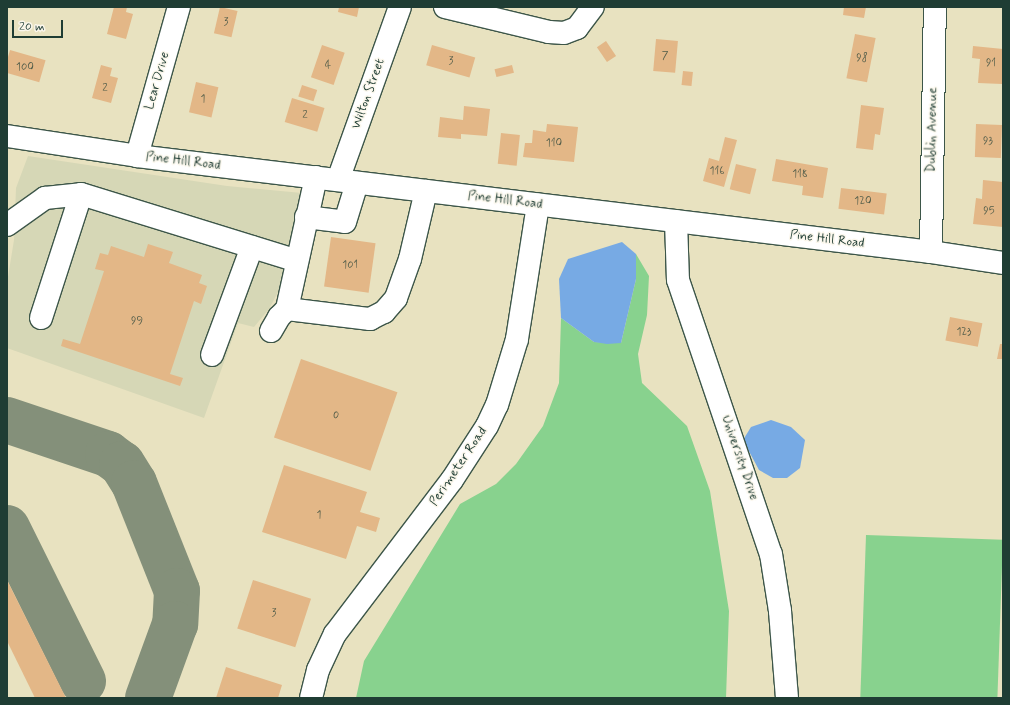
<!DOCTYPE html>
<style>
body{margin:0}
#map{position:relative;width:1010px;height:705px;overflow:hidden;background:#e8e2c0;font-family:Mynerve,sans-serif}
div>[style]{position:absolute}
.built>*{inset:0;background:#d6d7b6}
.green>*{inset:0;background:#88d28e;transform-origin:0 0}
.water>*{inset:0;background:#77aae4}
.taxiway>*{height:46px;margin:-23px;padding:0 23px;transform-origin:23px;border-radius:23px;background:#84907a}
.building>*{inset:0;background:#e3b787;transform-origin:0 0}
.roads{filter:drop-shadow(1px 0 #3d5649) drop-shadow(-1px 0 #3d5649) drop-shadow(0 1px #3d5649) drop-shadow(0 -1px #3d5649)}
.minor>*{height:22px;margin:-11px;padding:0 11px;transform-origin:11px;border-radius:11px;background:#fff}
span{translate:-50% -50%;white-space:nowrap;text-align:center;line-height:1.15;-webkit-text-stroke:3px #fbf7ec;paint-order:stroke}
.number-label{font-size:11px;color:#505c49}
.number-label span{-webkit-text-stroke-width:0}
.street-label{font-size:13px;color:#1f3d34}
.frame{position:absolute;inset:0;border:8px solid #1f3d34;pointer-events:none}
.scale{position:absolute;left:12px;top:20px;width:51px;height:18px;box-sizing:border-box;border:2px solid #1f3d34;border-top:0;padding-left:5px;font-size:12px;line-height:14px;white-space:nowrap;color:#1f3d34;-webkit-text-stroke:3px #fbf7ec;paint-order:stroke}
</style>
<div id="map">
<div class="built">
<i style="clip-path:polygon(28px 156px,227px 186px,302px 193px,285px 279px,269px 309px,254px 327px,238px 323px,204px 418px,7px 348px,7px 283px,14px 240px,16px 188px)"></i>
</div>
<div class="green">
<i style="clip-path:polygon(636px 254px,649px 276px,647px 315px,638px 354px,642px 383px,687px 426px,710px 491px,729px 611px,726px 698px,356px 698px,364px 661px,460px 504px,496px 484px,516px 464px,543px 426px,559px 383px,561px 318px,594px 342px,621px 343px,636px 279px)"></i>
<i style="left:866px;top:535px;width:137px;height:163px;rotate:2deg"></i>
</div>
<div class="water">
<i style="clip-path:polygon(622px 242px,636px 254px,636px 279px,621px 343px,607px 344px,594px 342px,561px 318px,559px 279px,568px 259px)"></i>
<i style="clip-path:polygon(771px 420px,791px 427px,805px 440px,800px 468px,787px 478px,773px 478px,759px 470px,743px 440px,751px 427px)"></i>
</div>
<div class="taxiway">
<i style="left:7px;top:420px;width:107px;rotate:18.6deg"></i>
<i style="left:108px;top:454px;width:17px;rotate:36deg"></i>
<i style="left:122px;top:464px;width:22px;rotate:58deg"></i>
<i style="left:134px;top:483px;width:116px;rotate:68.3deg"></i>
<i style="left:177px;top:591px;width:33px;rotate:93deg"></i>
<i style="left:175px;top:624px;width:79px;rotate:110deg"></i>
<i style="left:7px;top:528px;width:171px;rotate:63.6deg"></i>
</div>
<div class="building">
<i style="clip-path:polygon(114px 7px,127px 7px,126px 12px,133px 14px,126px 39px,107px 34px)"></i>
<i style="left:220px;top:7px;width:18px;height:27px;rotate:13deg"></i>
<i style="clip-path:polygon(339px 7px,359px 7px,357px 17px,338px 12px)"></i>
<i style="clip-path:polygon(844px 7px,866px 7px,864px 18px,843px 15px)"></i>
<i style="left:855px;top:34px;width:21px;height:45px;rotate:11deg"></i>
<i style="left:656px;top:39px;width:22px;height:32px;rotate:5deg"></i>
<i style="left:606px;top:41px;width:18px;height:11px;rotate:56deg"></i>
<i style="left:322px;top:45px;width:24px;height:34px;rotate:19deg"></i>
<i style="left:432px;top:45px;width:45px;height:21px;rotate:16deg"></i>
<i style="clip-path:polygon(973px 46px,1003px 49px,1002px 84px,978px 83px,980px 59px,972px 58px)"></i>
<i style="left:10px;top:50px;width:37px;height:23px;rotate:16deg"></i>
<i style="clip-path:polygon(101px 65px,112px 68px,110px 76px,118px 78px,111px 103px,92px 98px)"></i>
<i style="left:512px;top:65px;width:8px;height:18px;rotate:76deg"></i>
<i style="left:683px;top:71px;width:10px;height:14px;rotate:6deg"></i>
<i style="left:196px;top:82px;width:23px;height:31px;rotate:13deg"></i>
<i style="left:302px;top:85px;width:16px;height:12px;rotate:18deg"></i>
<i style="left:292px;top:98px;width:34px;height:25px;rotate:17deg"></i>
<i style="clip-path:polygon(861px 105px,884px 108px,880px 135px,875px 134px,873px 150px,856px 148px)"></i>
<i style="clip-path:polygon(464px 106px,490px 109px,487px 136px,461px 134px,461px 139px,438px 137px,440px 117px,463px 120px)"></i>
<i style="clip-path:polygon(547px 124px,578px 127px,574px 162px,523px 157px,525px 143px,532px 143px,533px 130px,546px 132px)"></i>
<i style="left:976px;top:124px;width:26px;height:33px;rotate:2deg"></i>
<i style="left:501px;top:133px;width:19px;height:31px;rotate:6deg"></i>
<i style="clip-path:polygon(725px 137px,737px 140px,724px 187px,703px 181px,709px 158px,719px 161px)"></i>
<i style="clip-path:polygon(776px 159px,828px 168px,823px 198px,802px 195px,803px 186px,772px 181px)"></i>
<i style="left:736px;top:164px;width:21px;height:26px;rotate:14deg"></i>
<i style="clip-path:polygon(983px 180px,1003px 182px,1003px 227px,973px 224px,976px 198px,982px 199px)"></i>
<i style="left:841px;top:188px;width:46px;height:21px;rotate:7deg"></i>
<i style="left:331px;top:237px;width:45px;height:50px;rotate:8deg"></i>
<i style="clip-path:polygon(148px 244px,173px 252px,169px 263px,202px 275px,199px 283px,207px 286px,201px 304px,194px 301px,170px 374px,183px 378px,180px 386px,61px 346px,63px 339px,80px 344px,104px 271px,95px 269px,100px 253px,108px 255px,111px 246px,144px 257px)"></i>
<i style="left:950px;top:317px;width:33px;height:24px;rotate:11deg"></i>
<i style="clip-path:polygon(1000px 344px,1003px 344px,1003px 359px,997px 359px)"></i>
<i style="left:301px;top:359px;width:102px;height:83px;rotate:19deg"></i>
<i style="clip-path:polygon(284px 465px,367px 492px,360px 512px,380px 518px,376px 532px,357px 526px,346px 559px,262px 532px)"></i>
<i style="clip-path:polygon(7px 580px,66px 698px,35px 698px,7px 641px)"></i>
<i style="left:253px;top:580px;width:61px;height:51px;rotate:18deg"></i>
<i style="clip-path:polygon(226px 667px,282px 685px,278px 698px,216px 698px)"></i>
</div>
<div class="roads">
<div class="minor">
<i style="left:445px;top:7px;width:107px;rotate:13.5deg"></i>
<i style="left:549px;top:32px;width:15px;rotate:4deg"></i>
<i style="left:564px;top:33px;width:14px;rotate:-21deg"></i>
<i style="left:577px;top:28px;width:26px;rotate:-53deg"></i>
<i style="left:7px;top:136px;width:132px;rotate:8.7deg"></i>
<i style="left:137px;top:156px;width:800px;rotate:6.89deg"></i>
<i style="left:931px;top:252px;width:73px;rotate:8.7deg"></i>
<i style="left:137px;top:156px;width:155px;rotate:-74.3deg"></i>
<i style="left:316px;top:177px;width:135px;rotate:102.4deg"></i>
<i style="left:287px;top:309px;width:84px;rotate:6.9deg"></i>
<i style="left:370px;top:319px;width:16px;rotate:-27deg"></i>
<i style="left:384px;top:312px;width:18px;rotate:-49deg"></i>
<i style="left:396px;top:298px;width:41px;rotate:-70.3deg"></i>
<i style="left:410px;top:259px;width:70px;rotate:-76.8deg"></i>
<i style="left:338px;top:180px;width:184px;rotate:-70.3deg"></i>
<i style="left:306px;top:217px;width:39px;rotate:7deg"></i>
<i style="left:345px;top:222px;width:41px;rotate:-72.9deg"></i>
<i style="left:676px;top:221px;width:59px;rotate:88.1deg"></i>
<i style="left:678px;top:280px;width:289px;rotate:71.3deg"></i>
<i style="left:771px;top:554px;width:58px;rotate:81deg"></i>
<i style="left:780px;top:611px;width:87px;rotate:85.4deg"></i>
<i style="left:7px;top:225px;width:47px;rotate:-35.4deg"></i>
<i style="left:45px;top:198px;width:36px;rotate:-6deg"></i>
<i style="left:81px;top:194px;width:226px;rotate:17.2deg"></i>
<i style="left:931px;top:252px;width:245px;rotate:-89.1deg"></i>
<i style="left:41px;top:318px;width:130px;rotate:-72.1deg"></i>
<i style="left:271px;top:331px;width:16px;rotate:-60deg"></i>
<i style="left:279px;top:317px;width:11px;rotate:-45deg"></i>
<i style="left:212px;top:355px;width:115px;rotate:-69.7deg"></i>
<i style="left:311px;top:698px;width:29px;rotate:-76deg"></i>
<i style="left:318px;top:670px;width:40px;rotate:-65deg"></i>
<i style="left:335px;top:634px;width:193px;rotate:-52.8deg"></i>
<i style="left:452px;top:480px;width:64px;rotate:-57.1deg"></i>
<i style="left:487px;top:426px;width:23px;rotate:-65deg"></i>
<i style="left:497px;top:405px;width:69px;rotate:-73.1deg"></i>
<i style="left:517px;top:339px;width:136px;rotate:-81.1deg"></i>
</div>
</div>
<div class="number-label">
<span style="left:226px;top:22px">3</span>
<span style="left:665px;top:56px">7</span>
<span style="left:862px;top:58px">98</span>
<span style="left:451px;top:61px">3</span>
<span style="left:991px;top:63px">91</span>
<span style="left:328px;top:65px">4</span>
<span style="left:25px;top:67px">100</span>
<span style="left:105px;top:88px">2</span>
<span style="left:203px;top:99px">1</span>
<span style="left:305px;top:115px">2</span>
<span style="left:988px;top:141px">93</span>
<span style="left:554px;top:143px">110</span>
<span style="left:717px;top:171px">116</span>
<span style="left:800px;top:174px">118</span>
<span style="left:863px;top:201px">120</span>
<span style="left:989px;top:211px">95</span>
<span style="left:350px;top:265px">101</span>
<span style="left:137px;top:321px">99</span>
<span style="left:964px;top:332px">123</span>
<span style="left:336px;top:415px">0</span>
<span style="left:319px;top:515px">1</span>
<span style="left:274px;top:613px">3</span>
</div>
<div class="street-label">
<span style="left:158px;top:81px;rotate:-74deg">Lear Drive</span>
<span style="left:369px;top:94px;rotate:-70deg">Wilton Street</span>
<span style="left:933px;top:130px;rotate:-89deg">Dublin Avenue</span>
<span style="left:183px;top:162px;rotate:7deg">Pine Hill Road</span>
<span style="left:505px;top:201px;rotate:7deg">Pine Hill Road</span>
<span style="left:827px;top:240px;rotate:7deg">Pine Hill Road</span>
<span style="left:739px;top:458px;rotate:71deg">University Drive</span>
<span style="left:459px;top:467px;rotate:-56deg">Perimeter Road</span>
</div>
<div class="frame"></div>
<div class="scale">20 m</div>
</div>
